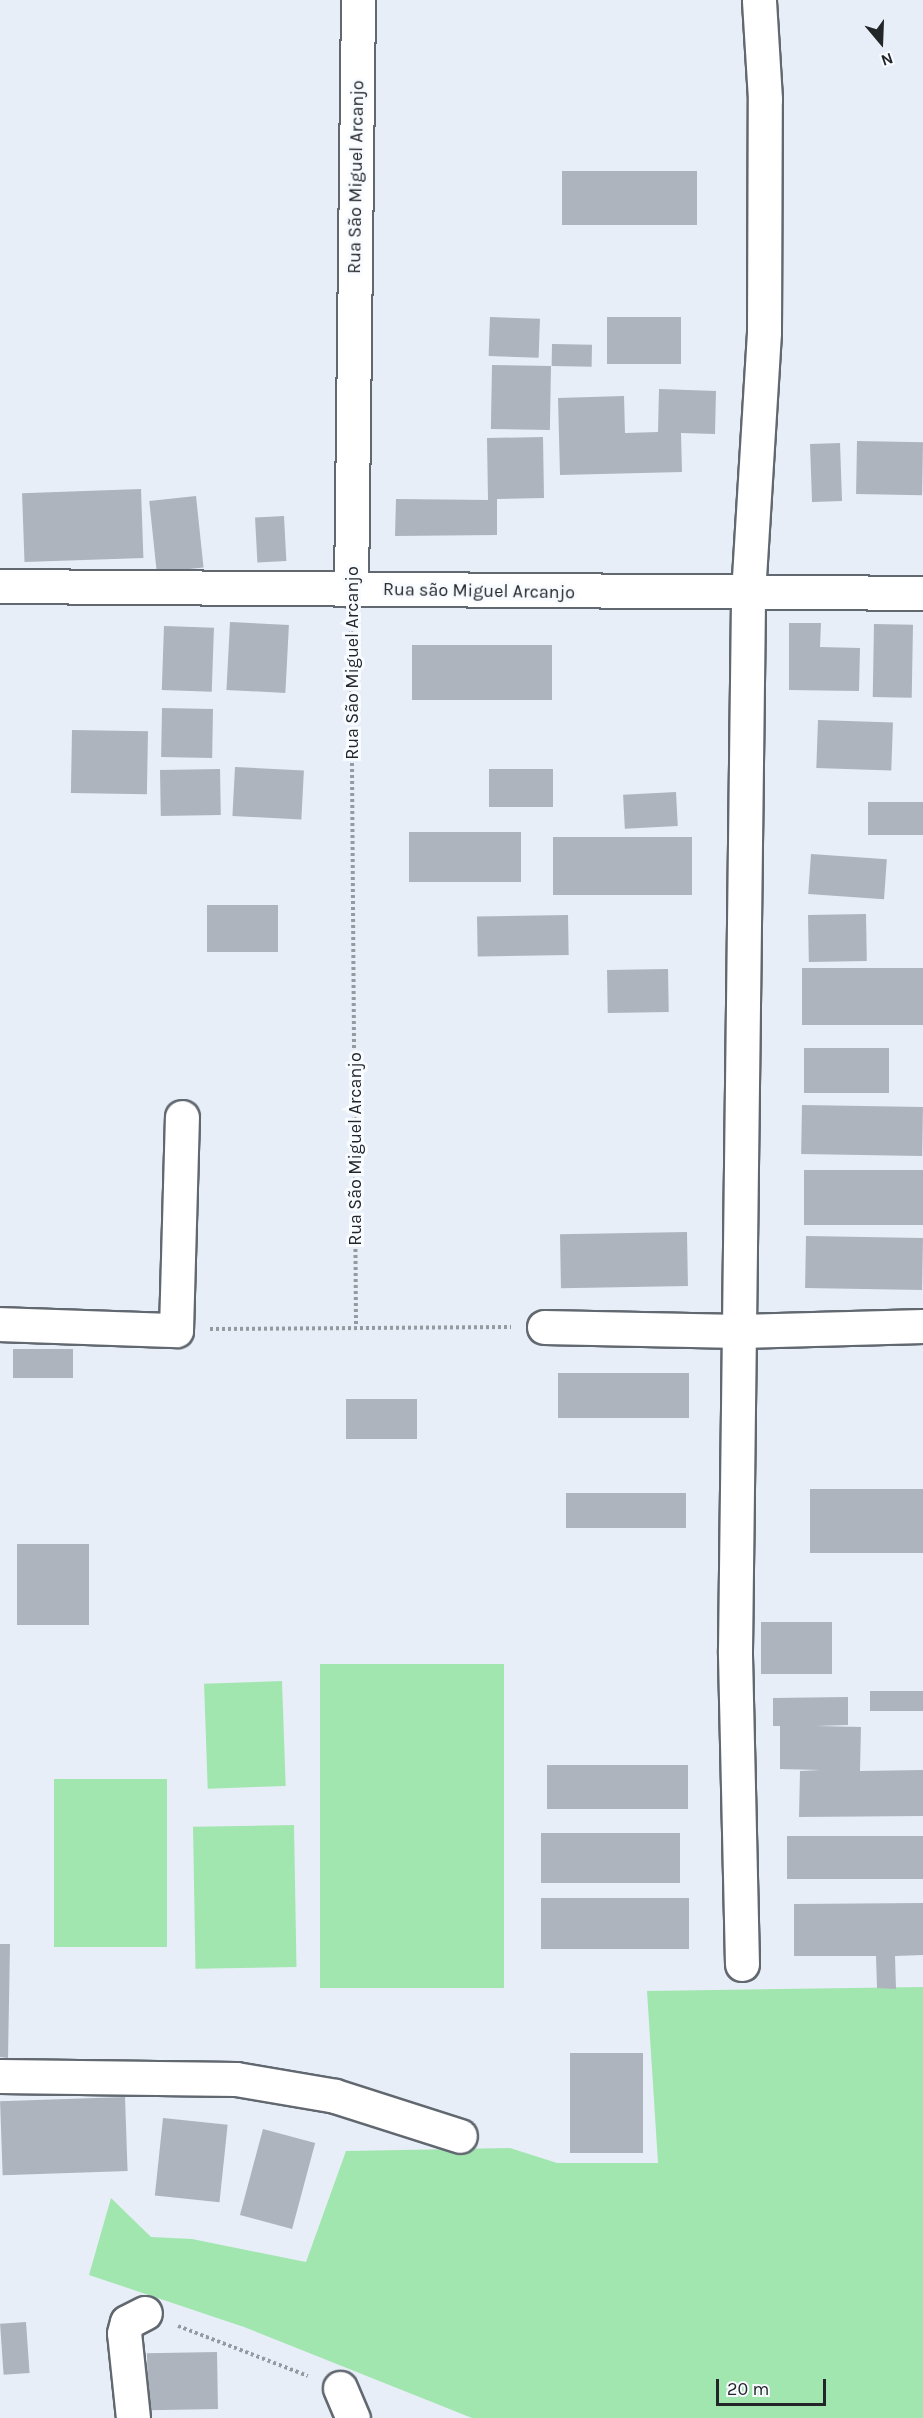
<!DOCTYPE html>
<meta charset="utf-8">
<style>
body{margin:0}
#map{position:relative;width:923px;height:2418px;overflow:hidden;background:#e7eef7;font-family:Karla,sans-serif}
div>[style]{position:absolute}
.green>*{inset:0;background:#a2e6af;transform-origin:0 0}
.building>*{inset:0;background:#adb4bd;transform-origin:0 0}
.path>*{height:4px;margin-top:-2px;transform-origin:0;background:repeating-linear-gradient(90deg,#959aa1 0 3px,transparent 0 6px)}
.roads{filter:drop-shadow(2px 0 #626870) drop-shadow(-2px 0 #626870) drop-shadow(0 2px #626870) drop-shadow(0 -2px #626870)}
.street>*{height:33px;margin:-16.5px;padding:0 16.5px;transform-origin:16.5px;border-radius:16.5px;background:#fff}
span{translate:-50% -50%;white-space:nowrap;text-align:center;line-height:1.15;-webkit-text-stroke:6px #f8fbff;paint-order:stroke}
.street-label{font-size:18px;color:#232629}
.north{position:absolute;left:851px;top:12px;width:60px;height:60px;-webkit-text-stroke:4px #f8fbff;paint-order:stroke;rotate:161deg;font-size:16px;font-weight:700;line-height:24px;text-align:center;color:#232629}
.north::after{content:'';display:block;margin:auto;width:21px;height:27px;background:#232629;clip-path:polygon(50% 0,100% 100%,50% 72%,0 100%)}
.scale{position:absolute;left:716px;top:2379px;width:110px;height:27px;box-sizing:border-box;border:3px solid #232629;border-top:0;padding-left:8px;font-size:18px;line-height:21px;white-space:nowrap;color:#232629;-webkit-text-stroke:4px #f8fbff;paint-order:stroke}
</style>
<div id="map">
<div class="green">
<i style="left:504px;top:1664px;width:324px;height:184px;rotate:90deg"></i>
<i style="left:282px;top:1681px;width:105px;height:78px;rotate:88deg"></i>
<i style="left:167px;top:1779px;width:168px;height:113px;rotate:90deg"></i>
<i style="left:294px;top:1825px;width:142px;height:101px;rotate:89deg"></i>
<i style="clip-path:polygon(923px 1987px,923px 2418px,472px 2418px,244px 2327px,89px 2275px,111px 2198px,151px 2237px,192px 2239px,306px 2262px,346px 2151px,510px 2148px,557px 2163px,658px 2163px,647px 1991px)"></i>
</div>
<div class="building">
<i style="left:697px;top:171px;width:54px;height:135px;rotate:90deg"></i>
<i style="left:490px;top:317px;width:50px;height:39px;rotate:2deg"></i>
<i style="left:681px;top:317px;width:47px;height:74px;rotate:90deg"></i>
<i style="left:552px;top:344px;width:40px;height:22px;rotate:1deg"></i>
<i style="left:492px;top:365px;width:59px;height:64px;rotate:1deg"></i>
<i style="clip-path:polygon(659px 389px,716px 391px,715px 434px,681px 433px,682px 472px,560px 475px,558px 398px,624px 396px,625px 433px,658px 432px)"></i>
<i style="clip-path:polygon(543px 437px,544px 498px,497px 499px,497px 535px,395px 536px,396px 499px,488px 500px,487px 438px)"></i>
<i style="left:857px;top:441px;width:66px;height:53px;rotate:1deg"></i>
<i style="left:840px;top:443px;width:58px;height:30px;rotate:88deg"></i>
<i style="left:141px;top:489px;width:69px;height:119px;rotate:88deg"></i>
<i style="left:196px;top:496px;width:72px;height:47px;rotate:84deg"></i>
<i style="left:284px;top:516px;width:45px;height:29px;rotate:87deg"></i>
<i style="left:230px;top:622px;width:59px;height:68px;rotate:3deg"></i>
<i style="clip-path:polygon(789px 623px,821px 623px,820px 647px,860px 648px,859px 691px,789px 690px)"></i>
<i style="left:874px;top:624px;width:39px;height:73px;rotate:1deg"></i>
<i style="left:164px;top:626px;width:50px;height:64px;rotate:2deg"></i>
<i style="left:412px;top:645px;width:140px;height:55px"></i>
<i style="left:162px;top:708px;width:51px;height:49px;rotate:1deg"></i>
<i style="left:818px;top:720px;width:75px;height:48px;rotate:2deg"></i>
<i style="left:72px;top:730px;width:76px;height:63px;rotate:1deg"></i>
<i style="left:235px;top:767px;width:69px;height:49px;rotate:3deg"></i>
<i style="left:220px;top:769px;width:46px;height:60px;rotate:89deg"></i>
<i style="left:553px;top:769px;width:38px;height:64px;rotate:90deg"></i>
<i style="left:676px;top:792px;width:34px;height:53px;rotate:87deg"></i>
<i style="left:923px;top:802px;width:33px;height:55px;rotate:90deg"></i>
<i style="left:409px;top:832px;width:112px;height:50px"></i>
<i style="left:553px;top:837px;width:139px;height:58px"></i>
<i style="left:811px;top:854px;width:76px;height:40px;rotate:4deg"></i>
<i style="left:207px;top:905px;width:71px;height:47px"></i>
<i style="left:866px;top:914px;width:47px;height:58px;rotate:89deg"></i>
<i style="left:568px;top:915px;width:40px;height:91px;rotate:89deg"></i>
<i style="left:923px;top:968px;width:57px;height:121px;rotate:90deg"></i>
<i style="left:668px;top:969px;width:43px;height:61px;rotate:89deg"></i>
<i style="left:804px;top:1048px;width:85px;height:45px"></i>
<i style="left:802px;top:1105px;width:121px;height:49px;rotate:1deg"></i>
<i style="left:923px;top:1170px;width:55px;height:119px;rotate:90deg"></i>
<i style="left:687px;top:1232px;width:54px;height:127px;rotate:89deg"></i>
<i style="left:806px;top:1236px;width:117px;height:52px;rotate:1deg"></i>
<i style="left:13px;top:1349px;width:60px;height:29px"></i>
<i style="left:558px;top:1373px;width:131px;height:45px"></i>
<i style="left:346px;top:1399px;width:71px;height:40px"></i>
<i style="left:923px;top:1489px;width:64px;height:113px;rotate:90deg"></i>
<i style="left:686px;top:1493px;width:35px;height:120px;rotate:90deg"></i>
<i style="left:89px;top:1544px;width:81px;height:72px;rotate:90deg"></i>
<i style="left:832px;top:1622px;width:52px;height:71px;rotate:90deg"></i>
<i style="left:923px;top:1691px;width:20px;height:53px;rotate:90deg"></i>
<i style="clip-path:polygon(848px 1697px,848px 1725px,816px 1726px,861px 1727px,860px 1771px,923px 1770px,923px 1816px,799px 1817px,800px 1771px,821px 1770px,780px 1769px,780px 1726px,773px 1726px,773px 1698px)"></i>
<i style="left:688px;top:1765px;width:44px;height:141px;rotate:90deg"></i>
<i style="left:541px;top:1833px;width:139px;height:50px"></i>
<i style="left:923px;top:1836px;width:43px;height:136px;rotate:90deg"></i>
<i style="left:541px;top:1898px;width:148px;height:51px"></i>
<i style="clip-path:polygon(923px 1903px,923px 1955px,895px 1956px,896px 1989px,877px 1988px,876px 1956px,794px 1956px,794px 1904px)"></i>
<i style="clip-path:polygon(0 1944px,10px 1944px,8px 2058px,0 2057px)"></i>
<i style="left:570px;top:2053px;width:73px;height:100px"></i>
<i style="left:125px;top:2097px;width:74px;height:125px;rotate:88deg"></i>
<i style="left:163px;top:2118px;width:65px;height:78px;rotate:6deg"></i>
<i style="left:263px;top:2129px;width:54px;height:89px;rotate:15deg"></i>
<i style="left:26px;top:2322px;width:51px;height:26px;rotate:86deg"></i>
<i style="left:217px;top:2352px;width:57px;height:70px;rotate:89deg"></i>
</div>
<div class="path">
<i style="left:351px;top:625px;width:701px;rotate:89.59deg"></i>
<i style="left:210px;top:1329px;width:301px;rotate:-0.4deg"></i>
<i style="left:178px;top:2326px;width:139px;rotate:21deg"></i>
</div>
<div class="roads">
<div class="street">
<i style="left:0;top:586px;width:923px;rotate:0.43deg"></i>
<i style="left:351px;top:590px;width:590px;rotate:-89.32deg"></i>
<i style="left:0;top:1324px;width:176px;rotate:2deg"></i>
<i style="left:176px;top:1330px;width:213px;rotate:-88.4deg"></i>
<i style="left:544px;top:1327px;width:196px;rotate:1.2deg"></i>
<i style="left:740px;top:1331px;width:183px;rotate:-1.6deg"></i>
<i style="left:742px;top:1964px;width:314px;rotate:-91.3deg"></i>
<i style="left:735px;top:1650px;width:1056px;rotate:-89.29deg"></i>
<i style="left:748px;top:594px;width:262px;rotate:-86.5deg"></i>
<i style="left:764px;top:332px;width:233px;rotate:-89.8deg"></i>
<i style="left:765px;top:99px;width:99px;rotate:-93.5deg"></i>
<i style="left:0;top:2076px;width:236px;rotate:0.7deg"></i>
<i style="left:236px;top:2079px;width:100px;rotate:9.7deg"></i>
<i style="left:335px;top:2096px;width:131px;rotate:17.7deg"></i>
<i style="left:340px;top:2388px;width:33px;rotate:67deg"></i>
<i style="left:133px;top:2418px;width:85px;rotate:-96deg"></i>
<i style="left:124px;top:2333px;width:11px;rotate:-75deg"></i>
<i style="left:127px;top:2322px;width:20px;rotate:-27deg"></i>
</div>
</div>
<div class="street-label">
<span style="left:356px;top:177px;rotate:-89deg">Rua São Miguel Arcanjo</span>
<span style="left:479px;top:591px;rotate:1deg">Rua são Miguel Arcanjo</span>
<span style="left:352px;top:663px;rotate:-90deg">Rua São Miguel Arcanjo</span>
<span style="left:355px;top:1149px;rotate:-90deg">Rua São Miguel Arcanjo</span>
</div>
<div class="north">N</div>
<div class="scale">20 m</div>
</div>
